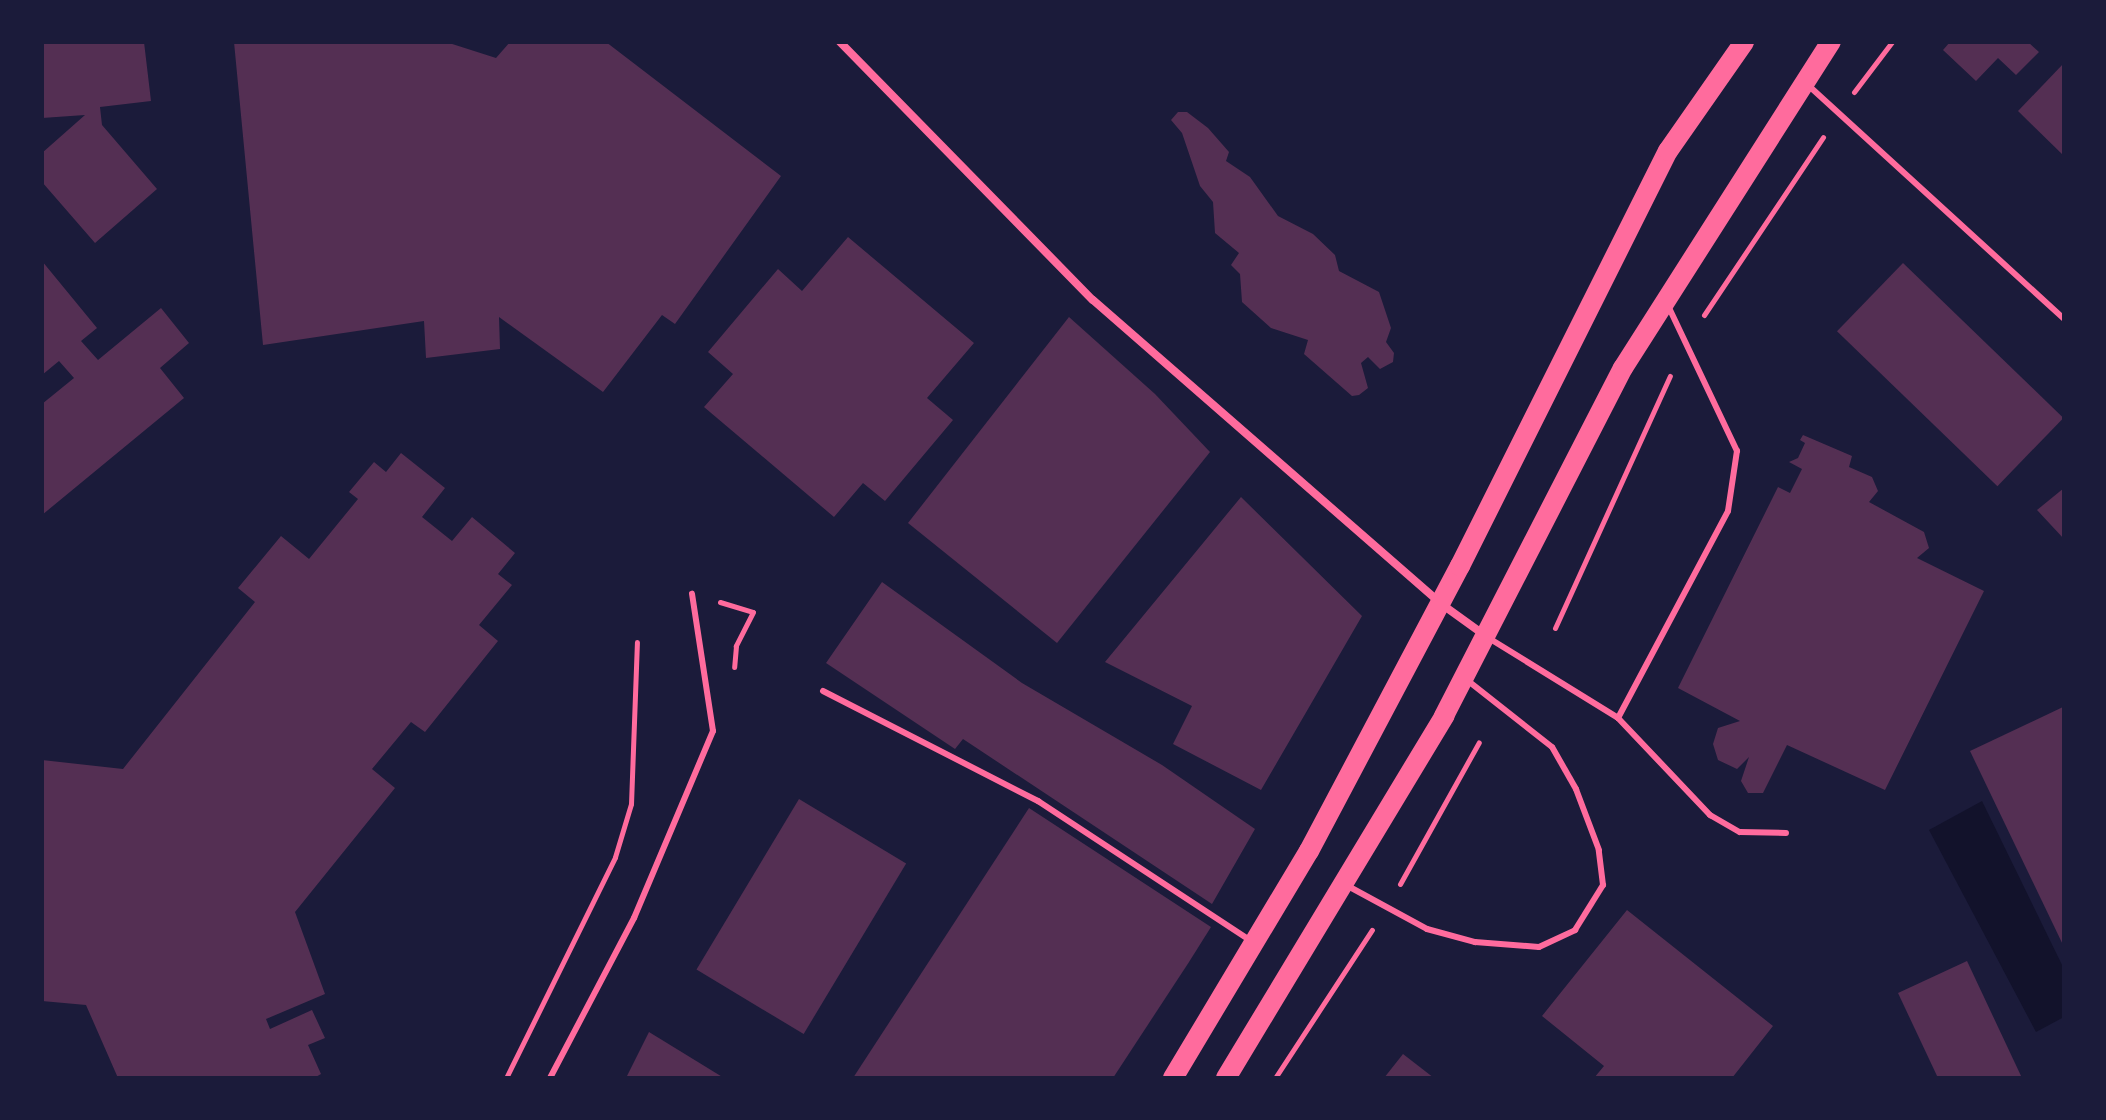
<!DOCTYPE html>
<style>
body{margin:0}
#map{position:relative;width:2106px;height:1120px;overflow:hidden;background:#1b1b3a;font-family:Inter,sans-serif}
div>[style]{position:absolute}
.water>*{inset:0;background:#12122b}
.building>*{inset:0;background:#542f53;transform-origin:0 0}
.path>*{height:5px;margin:-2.5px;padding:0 2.5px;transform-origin:2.5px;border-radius:2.5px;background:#ff6b9d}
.service>*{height:6px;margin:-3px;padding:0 3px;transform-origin:3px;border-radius:3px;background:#ff6b9d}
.minor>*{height:8px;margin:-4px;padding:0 4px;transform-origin:4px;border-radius:4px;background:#ff6b9d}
.primary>*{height:20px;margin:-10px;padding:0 10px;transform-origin:10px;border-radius:10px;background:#ff6b9d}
span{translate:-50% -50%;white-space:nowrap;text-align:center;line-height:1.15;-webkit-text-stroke:8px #1b1b3a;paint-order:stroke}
.frame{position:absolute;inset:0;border:44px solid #1b1b3a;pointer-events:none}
</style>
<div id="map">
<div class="water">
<i style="clip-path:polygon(1982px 801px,2064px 969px,2064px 1017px,2036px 1032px,1929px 830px)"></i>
</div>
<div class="building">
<i style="clip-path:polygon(42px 42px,144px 42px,151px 101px,100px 107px,102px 125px,157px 189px,95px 243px,42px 182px,42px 153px,85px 115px,42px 118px)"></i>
<i style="clip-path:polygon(234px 42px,446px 42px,496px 58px,510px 42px,606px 42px,781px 176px,675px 324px,662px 315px,603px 392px,499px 317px,500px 349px,426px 358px,424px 321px,263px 345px)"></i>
<i style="clip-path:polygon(1950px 42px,2028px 42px,2039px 52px,2016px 75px,1998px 58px,1976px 81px,1943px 50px)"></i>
<i style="clip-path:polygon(2064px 63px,2064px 156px,2018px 111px)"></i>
<i style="clip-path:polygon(1178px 112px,1187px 112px,1208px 128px,1229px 152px,1226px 161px,1250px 177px,1278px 216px,1313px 234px,1335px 255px,1339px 271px,1379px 292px,1391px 328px,1386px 342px,1394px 353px,1393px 362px,1380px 369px,1368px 357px,1361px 363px,1368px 388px,1359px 395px,1352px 396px,1304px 354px,1308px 340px,1271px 328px,1242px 302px,1240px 274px,1231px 265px,1239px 253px,1215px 233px,1213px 202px,1200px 186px,1182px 133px,1171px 120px)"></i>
<i style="clip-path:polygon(848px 237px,974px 343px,927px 398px,953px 420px,885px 501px,863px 483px,834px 517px,704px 407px,733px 374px,708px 352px,778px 269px,802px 291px)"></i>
<i style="clip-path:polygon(42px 261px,97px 328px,81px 341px,98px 360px,161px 308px,189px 343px,160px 368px,184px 398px,42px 515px,42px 404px,74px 378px,59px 361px,42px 375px)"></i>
<i style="left:1903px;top:263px;width:223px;height:95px;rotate:44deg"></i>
<i style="clip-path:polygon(1069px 317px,1155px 394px,1210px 452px,1057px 643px,908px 523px)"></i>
<i style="clip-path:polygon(1803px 435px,1852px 456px,1849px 467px,1872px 477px,1878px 491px,1869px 502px,1924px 532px,1929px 548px,1917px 558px,1984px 591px,1885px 790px,1787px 745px,1763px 793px,1748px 793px,1741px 781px,1749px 757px,1737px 769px,1718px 760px,1713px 744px,1718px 728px,1740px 721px,1678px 688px,1778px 487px,1790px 493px,1802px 469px,1789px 462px,1798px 458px,1805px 443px,1800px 440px)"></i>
<i style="clip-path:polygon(401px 453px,445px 488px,422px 517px,452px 541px,472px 517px,515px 553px,498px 574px,512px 585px,479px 625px,498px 641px,425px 732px,411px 722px,372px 769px,395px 788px,295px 912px,325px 994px,266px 1019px,270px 1029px,312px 1010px,325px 1038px,308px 1045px,321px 1074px,314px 1078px,118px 1078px,86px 1005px,42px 1001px,42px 760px,123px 769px,255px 602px,238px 588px,281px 536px,309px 559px,358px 499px,349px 492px,374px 462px,386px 472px)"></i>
<i style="clip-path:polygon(2064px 488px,2064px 539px,2037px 510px)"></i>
<i style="clip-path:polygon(1241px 497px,1362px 616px,1261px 790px,1173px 744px,1192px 706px,1105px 662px)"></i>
<i style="clip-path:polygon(882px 582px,1022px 683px,1162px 765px,1255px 829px,1212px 904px,963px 739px,955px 749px,826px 663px)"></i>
<i style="clip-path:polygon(2063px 707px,2064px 709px,2064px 947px,1970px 751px)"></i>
<i style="left:799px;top:799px;width:125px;height:199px;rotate:31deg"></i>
<i style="clip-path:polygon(1029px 808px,1211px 927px,1189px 962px,1113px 1078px,853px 1078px)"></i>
<i style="clip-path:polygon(1627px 910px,1773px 1026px,1732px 1078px,1594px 1078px,1604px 1066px,1542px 1016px)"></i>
<i style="clip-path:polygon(1967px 961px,2022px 1078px,1938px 1078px,1898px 993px)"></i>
<i style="clip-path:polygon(649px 1032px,724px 1078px,626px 1078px)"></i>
<i style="clip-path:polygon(1403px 1054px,1434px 1078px,1384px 1078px)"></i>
</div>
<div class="path">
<i style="left:1854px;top:92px;width:63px;rotate:-52.8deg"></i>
<i style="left:1704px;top:315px;width:214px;rotate:-56.2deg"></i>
<i style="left:720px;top:602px;width:34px;rotate:17deg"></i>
<i style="left:753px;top:612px;width:38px;rotate:117deg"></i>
<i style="left:736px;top:646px;width:21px;rotate:95deg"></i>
<i style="left:1555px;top:628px;width:277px;rotate:-65.5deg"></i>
<i style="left:1400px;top:884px;width:162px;rotate:-60.9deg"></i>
<i style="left:506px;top:1078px;width:246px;rotate:-63.7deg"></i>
<i style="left:615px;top:857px;width:55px;rotate:-73.2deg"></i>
<i style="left:631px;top:804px;width:162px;rotate:-87.9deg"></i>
<i style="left:1275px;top:1078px;width:177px;rotate:-56.8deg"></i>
</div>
<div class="service">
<i style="left:1809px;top:86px;width:345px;rotate:42.4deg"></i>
<i style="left:1487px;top:637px;width:154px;rotate:31.7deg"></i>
<i style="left:1618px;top:718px;width:134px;rotate:46.5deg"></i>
<i style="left:1710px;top:815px;width:34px;rotate:30deg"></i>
<i style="left:1740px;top:832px;width:46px;rotate:1.2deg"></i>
<i style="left:823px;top:691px;width:242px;rotate:27.1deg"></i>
<i style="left:1038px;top:801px;width:255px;rotate:33.3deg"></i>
<i style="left:1618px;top:718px;width:234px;rotate:-62deg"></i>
<i style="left:1728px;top:511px;width:61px;rotate:-81.5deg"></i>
<i style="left:1737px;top:451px;width:161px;rotate:-115.4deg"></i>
<i style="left:1346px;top:885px;width:92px;rotate:28.5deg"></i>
<i style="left:1427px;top:929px;width:50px;rotate:15.2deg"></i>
<i style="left:1475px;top:942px;width:64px;rotate:4.5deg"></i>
<i style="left:1539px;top:947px;width:40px;rotate:-25deg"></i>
<i style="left:1575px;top:930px;width:53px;rotate:-58.1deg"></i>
<i style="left:1603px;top:885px;width:35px;rotate:-97deg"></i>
<i style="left:1599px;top:850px;width:65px;rotate:-110.7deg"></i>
<i style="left:1576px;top:789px;width:48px;rotate:-119.7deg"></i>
<i style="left:1552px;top:747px;width:108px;rotate:-141.8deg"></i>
<i style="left:550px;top:1078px;width:181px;rotate:-62.3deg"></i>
<i style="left:634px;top:918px;width:203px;rotate:-67.1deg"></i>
<i style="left:713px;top:731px;width:139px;rotate:-98.7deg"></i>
</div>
<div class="minor">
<i style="left:840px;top:42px;width:361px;rotate:45.6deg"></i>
<i style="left:1093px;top:300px;width:461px;rotate:41.1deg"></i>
<i style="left:1440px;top:603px;width:53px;rotate:35.8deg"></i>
</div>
<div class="primary">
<i style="left:1173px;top:1078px;width:265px;rotate:-59.1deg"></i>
<i style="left:1309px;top:851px;width:323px;rotate:-62.1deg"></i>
<i style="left:1460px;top:566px;width:464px;rotate:-63.4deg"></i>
<i style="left:1668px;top:151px;width:133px;rotate:-55.1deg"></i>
<i style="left:1226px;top:1078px;width:423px;rotate:-58.9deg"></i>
<i style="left:1444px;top:716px;width:391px;rotate:-62.8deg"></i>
<i style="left:1623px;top:368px;width:387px;rotate:-57.5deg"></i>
</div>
<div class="frame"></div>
</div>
